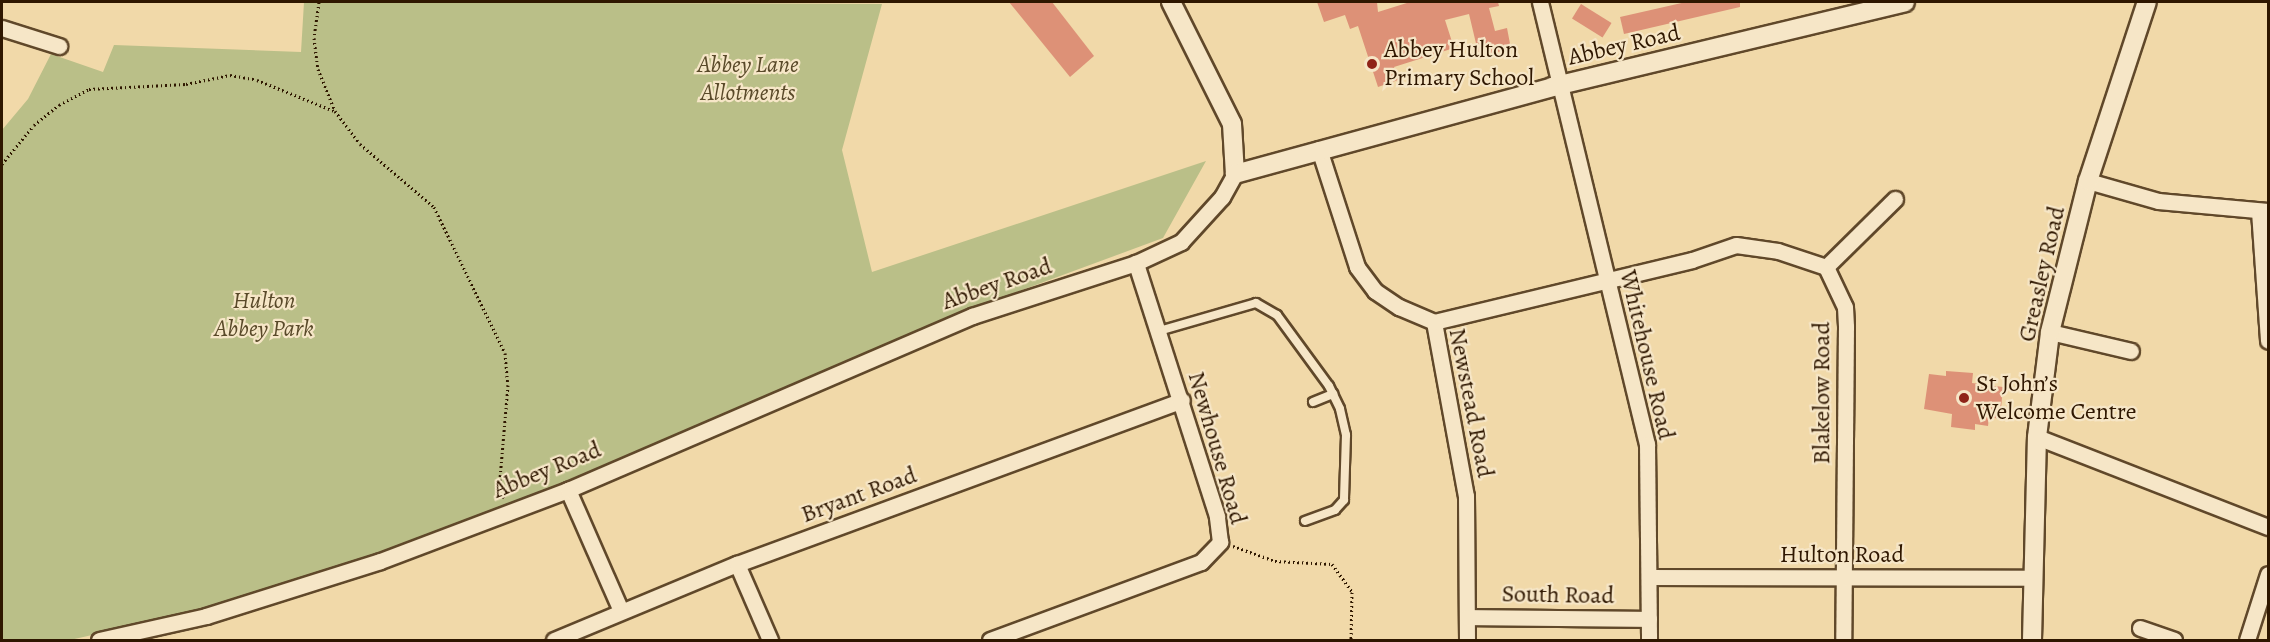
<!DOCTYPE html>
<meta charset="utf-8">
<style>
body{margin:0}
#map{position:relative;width:2270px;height:642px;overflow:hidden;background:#f1d9a9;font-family:Alegreya,serif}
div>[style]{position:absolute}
.green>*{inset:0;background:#babf88}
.building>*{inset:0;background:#dd9177;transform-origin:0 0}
.path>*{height:3px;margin-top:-1.5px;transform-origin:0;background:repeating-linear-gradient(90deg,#2f1700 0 1.5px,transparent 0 4.5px)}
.roads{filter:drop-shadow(2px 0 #60482a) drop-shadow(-2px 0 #60482a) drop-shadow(0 2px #60482a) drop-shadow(0 -2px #60482a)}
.service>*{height:8px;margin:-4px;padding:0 4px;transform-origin:4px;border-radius:4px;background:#f6e6c7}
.minor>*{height:15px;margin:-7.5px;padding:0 7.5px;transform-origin:7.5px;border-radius:7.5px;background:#f6e6c7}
.tertiary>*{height:18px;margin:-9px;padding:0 9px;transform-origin:9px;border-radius:9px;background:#f6e6c7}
.dots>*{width:16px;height:16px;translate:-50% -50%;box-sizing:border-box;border:3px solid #f6e6c7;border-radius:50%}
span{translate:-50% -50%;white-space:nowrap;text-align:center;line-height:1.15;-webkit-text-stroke:4.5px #f6e6c7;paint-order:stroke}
.street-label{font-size:24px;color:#2f1700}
.poi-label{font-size:24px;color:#2f1700}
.left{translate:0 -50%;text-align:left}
.park-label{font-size:24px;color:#594929;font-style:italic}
.frame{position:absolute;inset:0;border:3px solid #2f1700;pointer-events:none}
</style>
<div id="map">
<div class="green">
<i style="clip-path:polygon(304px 2px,882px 4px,842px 150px,872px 272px,1206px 161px,1163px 238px,968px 310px,566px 485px,380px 553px,203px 610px,70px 640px,2px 640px,2px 130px,28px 99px,51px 54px,103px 72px,114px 45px,301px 52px)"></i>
</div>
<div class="building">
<i style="clip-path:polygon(1009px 2px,1052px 2px,1094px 56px,1070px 77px)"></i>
<i style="clip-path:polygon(1317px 2px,1377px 2px,1378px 12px,1410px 2px,1498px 2px,1499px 6px,1489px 8px,1495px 31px,1507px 28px,1511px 49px,1479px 56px,1469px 14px,1445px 20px,1454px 48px,1394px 67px,1398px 80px,1378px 87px,1358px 26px,1350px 29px,1345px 15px,1324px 22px)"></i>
<i style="clip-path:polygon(1686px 2px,1740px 2px,1740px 7px,1624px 34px,1620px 17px)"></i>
<i style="left:1581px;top:4px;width:36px;height:17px;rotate:32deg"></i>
<i style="clip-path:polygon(1946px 371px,1973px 373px,1972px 383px,2003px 387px,2000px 419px,1989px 417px,1988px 426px,1975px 424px,1975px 430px,1951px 427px,1952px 414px,1924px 409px,1929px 374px,1946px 376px)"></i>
</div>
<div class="path">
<i style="left:319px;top:2px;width:36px;rotate:98deg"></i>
<i style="left:314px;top:38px;width:31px;rotate:83deg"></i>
<i style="left:318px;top:69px;width:45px;rotate:68deg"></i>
<i style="left:335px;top:111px;width:41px;rotate:52.9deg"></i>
<i style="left:360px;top:144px;width:97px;rotate:40.4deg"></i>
<i style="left:434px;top:207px;width:162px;rotate:64.1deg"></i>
<i style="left:505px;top:353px;width:32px;rotate:85deg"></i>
<i style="left:508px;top:385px;width:94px;rotate:94.9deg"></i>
<i style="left:500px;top:479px;width:20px;rotate:79deg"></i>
<i style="left:2px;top:164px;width:50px;rotate:-50.6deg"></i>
<i style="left:34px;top:125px;width:32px;rotate:-39deg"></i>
<i style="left:59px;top:105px;width:34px;rotate:-28deg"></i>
<i style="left:89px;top:89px;width:97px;rotate:-3deg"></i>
<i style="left:186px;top:84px;width:45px;rotate:-11.6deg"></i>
<i style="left:230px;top:75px;width:27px;rotate:10deg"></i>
<i style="left:257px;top:80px;width:83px;rotate:21.9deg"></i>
<i style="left:1233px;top:546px;width:45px;rotate:19.7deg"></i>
<i style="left:1275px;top:561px;width:57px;rotate:3deg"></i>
<i style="left:1332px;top:564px;width:34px;rotate:54deg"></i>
<i style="left:1352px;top:592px;width:48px;rotate:91.2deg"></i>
</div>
<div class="roads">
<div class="service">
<i style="left:1159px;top:331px;width:101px;rotate:-16.1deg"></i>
<i style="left:1256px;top:303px;width:24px;rotate:30deg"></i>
<i style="left:1277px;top:315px;width:88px;rotate:53.8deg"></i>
<i style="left:1329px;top:386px;width:25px;rotate:64deg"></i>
<i style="left:1340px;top:409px;width:27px;rotate:77deg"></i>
<i style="left:1346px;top:435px;width:65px;rotate:91.8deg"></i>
<i style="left:1344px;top:500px;width:13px;rotate:132deg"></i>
<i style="left:1335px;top:510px;width:32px;rotate:160deg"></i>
<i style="left:1313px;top:402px;width:22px;rotate:-22deg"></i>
</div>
<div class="minor">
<i style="left:1540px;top:2px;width:455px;rotate:76.4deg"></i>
<i style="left:1647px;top:444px;width:196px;rotate:89.4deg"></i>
<i style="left:2px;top:28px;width:60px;rotate:17.5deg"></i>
<i style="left:1319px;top:149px;width:124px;rotate:72.1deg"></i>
<i style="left:1357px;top:267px;width:30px;rotate:53deg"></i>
<i style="left:1375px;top:291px;width:29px;rotate:34deg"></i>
<i style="left:1399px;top:307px;width:38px;rotate:23deg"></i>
<i style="left:1434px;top:322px;width:177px;rotate:79.6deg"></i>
<i style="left:1466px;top:496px;width:144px;rotate:89.6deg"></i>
<i style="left:2088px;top:181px;width:73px;rotate:15.9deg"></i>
<i style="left:2158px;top:201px;width:110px;rotate:5.2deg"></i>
<i style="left:2259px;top:211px;width:130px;rotate:86deg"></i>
<i style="left:1826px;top:267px;width:97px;rotate:-44.6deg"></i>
<i style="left:1434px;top:322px;width:265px;rotate:-13.5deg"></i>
<i style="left:1692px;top:260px;width:46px;rotate:-18.8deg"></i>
<i style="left:1736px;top:245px;width:42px;rotate:8.1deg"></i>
<i style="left:1778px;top:251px;width:51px;rotate:18.4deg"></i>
<i style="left:1826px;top:267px;width:44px;rotate:64.6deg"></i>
<i style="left:1845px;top:307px;width:20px;rotate:87deg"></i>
<i style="left:1846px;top:327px;width:313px;rotate:90.5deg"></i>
<i style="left:2050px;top:332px;width:83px;rotate:13.2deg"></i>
<i style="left:2037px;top:437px;width:248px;rotate:21.3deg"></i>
<i style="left:568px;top:490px;width:132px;rotate:66.3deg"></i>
<i style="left:737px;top:564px;width:83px;rotate:66.5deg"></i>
<i style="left:1649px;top:577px;width:385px;rotate:0.1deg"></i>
<i style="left:1467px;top:617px;width:182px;rotate:0.6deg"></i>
<i style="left:2140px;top:628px;width:36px;rotate:19deg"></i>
<i style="left:99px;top:640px;width:110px;rotate:-12.6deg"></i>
<i style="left:206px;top:616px;width:182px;rotate:-17.5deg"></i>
<i style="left:380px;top:561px;width:201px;rotate:-20.7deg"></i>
<i style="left:568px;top:490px;width:440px;rotate:-23.3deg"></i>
<i style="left:972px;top:316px;width:172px;rotate:-17.9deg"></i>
<i style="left:1136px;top:263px;width:50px;rotate:-25deg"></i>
<i style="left:1181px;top:242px;width:61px;rotate:-47.7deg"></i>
<i style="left:1222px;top:197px;width:26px;rotate:-61deg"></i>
<i style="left:554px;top:640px;width:198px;rotate:-22.6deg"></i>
<i style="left:737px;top:564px;width:474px;rotate:-20.2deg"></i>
<i style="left:990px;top:640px;width:225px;rotate:-20.3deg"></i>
<i style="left:1201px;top:562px;width:28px;rotate:-46deg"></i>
<i style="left:1220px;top:542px;width:26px;rotate:-97deg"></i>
<i style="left:1217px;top:516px;width:266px;rotate:-107.8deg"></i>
<i style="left:2247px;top:640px;width:69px;rotate:-72.3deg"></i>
</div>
<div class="tertiary">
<i style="left:1171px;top:2px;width:136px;rotate:63.4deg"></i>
<i style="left:1232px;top:124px;width:50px;rotate:86.6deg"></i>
<i style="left:1235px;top:174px;width:329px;rotate:-15.3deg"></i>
<i style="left:1552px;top:87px;width:363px;rotate:-13.5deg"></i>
<i style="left:2032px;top:640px;width:203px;rotate:-88.6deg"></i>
<i style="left:2037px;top:437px;width:106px;rotate:-82.9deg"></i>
<i style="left:2050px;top:332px;width:156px;rotate:-75.9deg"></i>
<i style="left:2088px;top:181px;width:188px;rotate:-71.8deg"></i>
</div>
</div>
<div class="dots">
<i style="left:1372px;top:64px;background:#8f2418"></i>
<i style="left:1964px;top:398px;background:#8f2418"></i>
</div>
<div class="street-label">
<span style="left:1624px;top:45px;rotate:-13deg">Abbey Road</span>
<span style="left:2042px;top:274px;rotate:-77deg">Greasley Road</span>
<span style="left:997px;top:284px;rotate:-19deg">Abbey Road</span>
<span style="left:1647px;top:355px;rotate:77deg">Whitehouse Road</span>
<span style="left:1822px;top:393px;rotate:-90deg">Blakelow Road</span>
<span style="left:1471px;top:403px;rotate:79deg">Newstead Road</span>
<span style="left:1217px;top:448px;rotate:74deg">Newhouse Road</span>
<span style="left:547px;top:470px;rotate:-22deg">Abbey Road</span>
<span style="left:859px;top:495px;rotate:-20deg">Bryant Road</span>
<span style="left:1842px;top:555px">Hulton Road</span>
<span style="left:1558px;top:595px;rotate:1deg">South Road</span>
</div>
<div class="poi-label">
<span class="left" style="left:1384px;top:64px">Abbey Hulton<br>Primary School</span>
<span class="left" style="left:1976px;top:398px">St John’s<br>Welcome Centre</span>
</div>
<div class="park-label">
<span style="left:748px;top:79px">Abbey Lane<br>Allotments</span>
<span style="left:264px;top:315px">Hulton<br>Abbey Park</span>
</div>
<div class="frame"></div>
</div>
